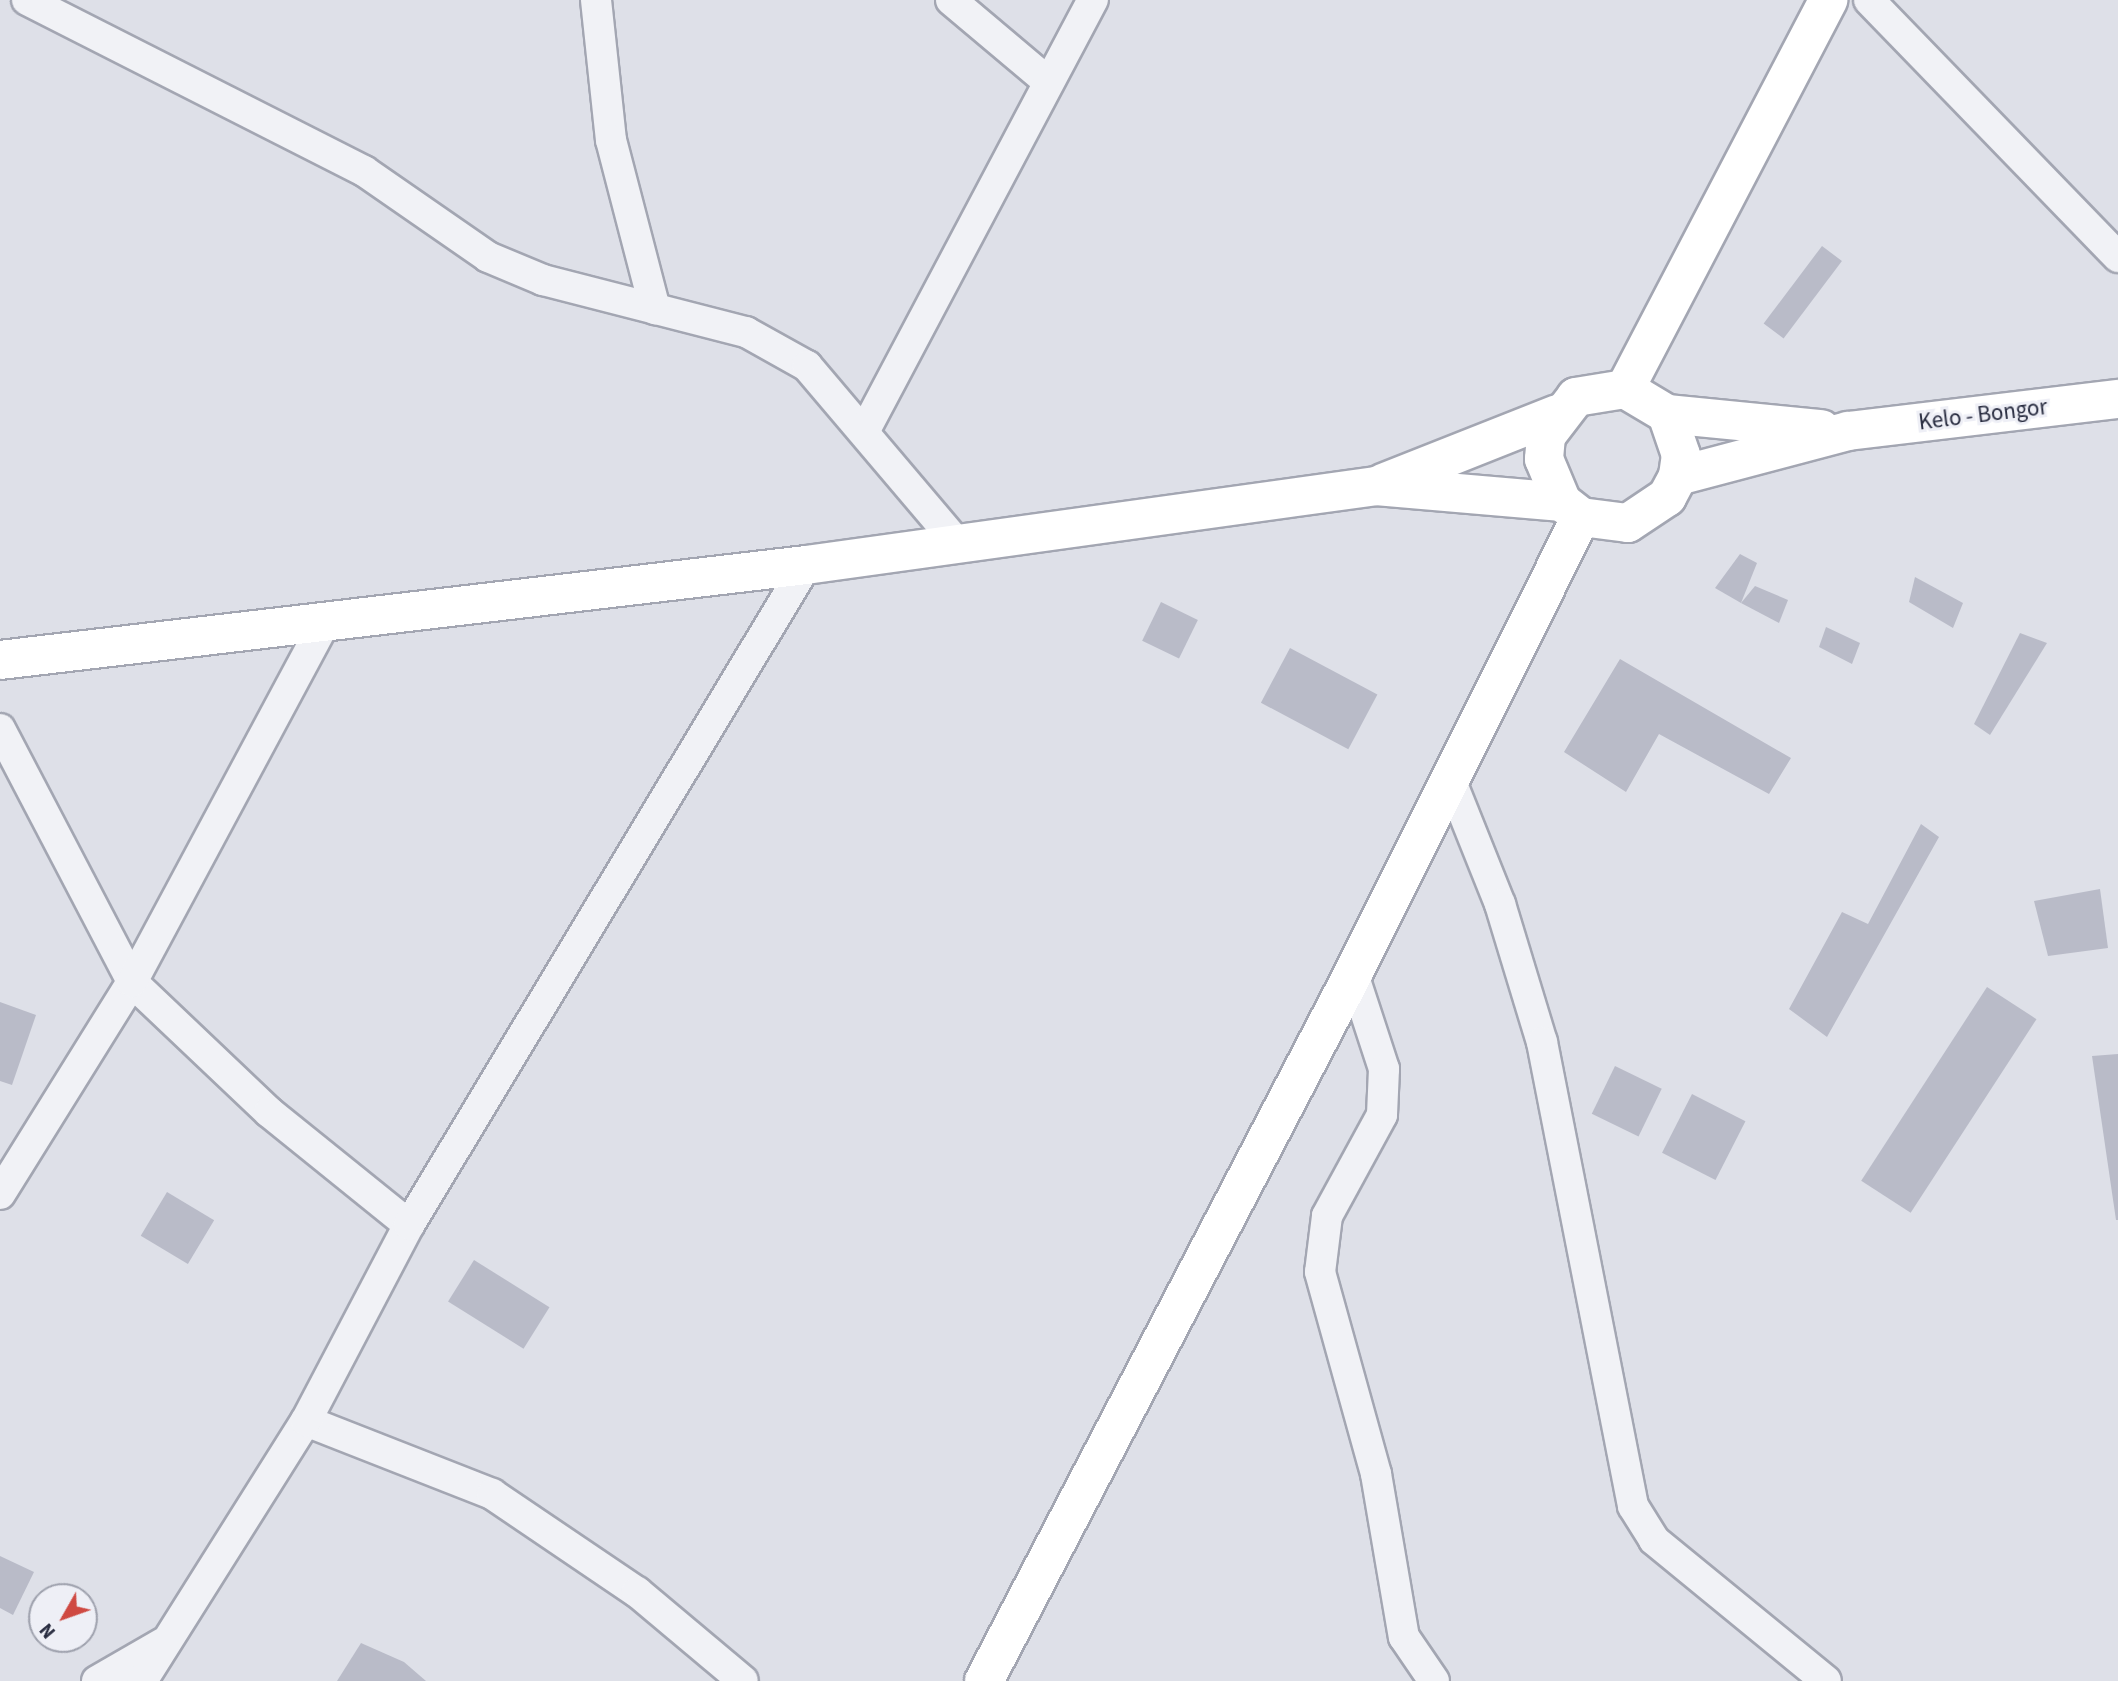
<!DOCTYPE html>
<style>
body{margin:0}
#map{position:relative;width:2118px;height:1681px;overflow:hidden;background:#dee0e8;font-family:"Source Sans 3",sans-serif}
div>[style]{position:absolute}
.building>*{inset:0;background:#b9bbc8;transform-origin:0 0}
.roads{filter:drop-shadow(2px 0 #a3a6b2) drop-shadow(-2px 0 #a3a6b2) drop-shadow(0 2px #a3a6b2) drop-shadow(0 -2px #a3a6b2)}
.street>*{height:30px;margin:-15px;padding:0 15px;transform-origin:15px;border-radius:15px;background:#f1f2f6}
.secondary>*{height:38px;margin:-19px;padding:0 19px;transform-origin:19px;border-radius:19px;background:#fff}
.highway>*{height:38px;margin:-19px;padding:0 19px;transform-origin:19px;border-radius:19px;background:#fff}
span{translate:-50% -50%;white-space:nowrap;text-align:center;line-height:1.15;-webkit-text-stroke:6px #eeeff6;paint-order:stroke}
.street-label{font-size:23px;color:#272b3f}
.north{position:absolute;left:28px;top:1583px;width:70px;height:70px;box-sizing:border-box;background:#eeeff6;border:2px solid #9ea1ad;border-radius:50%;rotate:230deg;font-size:19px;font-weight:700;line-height:28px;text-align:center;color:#272b3f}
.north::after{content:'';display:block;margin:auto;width:24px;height:32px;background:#cf4942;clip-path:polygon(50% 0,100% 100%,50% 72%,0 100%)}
</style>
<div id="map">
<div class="building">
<i style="left:1822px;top:246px;width:25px;height:97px;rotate:37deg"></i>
<i style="clip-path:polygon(1740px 554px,1757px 563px,1741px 603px,1715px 588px)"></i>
<i style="clip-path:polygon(1915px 577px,1963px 603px,1953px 628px,1909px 602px)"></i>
<i style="clip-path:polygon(1755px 586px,1788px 600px,1779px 623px,1741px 603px)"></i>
<i style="left:1161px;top:602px;width:41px;height:43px;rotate:26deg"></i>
<i style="clip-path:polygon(1826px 627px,1860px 643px,1852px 664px,1819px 647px)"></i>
<i style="clip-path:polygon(2020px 633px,2047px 643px,1990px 735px,1974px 724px)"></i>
<i style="left:1290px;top:648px;width:99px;height:62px;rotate:28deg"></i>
<i style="clip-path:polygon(1620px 659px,1791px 758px,1769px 794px,1659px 734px,1626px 792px,1564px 752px)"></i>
<i style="clip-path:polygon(1921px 824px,1939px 837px,1827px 1037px,1789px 1009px,1842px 912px,1868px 924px)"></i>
<i style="clip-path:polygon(2100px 889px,2108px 948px,2048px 956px,2034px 901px)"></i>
<i style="left:1987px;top:987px;width:59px;height:231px;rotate:33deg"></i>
<i style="clip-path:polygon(0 1002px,36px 1015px,12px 1085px,0 1081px)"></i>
<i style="clip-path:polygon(2118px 1054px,2118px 1220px,2116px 1220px,2092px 1056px)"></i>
<i style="left:1615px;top:1066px;width:52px;height:53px;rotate:26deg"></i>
<i style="left:1692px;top:1094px;width:60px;height:66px;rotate:27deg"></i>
<i style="left:167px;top:1192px;width:55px;height:51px;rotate:31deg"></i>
<i style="left:474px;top:1260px;width:89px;height:49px;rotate:32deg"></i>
<i style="clip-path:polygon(0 1556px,34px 1572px,13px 1615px,0 1608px)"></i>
<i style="clip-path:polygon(361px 1643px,404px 1662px,426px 1681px,337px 1681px)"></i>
</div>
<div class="roads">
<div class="street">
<i style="left:27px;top:0;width:378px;rotate:26.9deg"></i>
<i style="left:364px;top:171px;width:151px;rotate:34.7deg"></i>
<i style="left:488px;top:257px;width:60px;rotate:22.7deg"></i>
<i style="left:543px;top:280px;width:210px;rotate:14.4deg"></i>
<i style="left:746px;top:332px;width:70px;rotate:29.1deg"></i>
<i style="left:807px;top:366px;width:231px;rotate:49.7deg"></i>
<i style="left:596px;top:0;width:141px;rotate:83.9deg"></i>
<i style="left:611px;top:140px;width:175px;rotate:75.4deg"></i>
<i style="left:951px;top:0;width:124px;rotate:40.1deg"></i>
<i style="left:1869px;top:0;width:358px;rotate:45.9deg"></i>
<i style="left:865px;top:430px;width:487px;rotate:-62.1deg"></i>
<i style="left:0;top:729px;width:285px;rotate:62.4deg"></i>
<i style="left:132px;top:982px;width:189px;rotate:43.5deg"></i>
<i style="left:269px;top:1112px;width:180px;rotate:38.9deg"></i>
<i style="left:1450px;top:779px;width:135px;rotate:68.2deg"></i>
<i style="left:1500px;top:904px;width:144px;rotate:73.1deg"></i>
<i style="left:1542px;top:1042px;width:473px;rotate:78.9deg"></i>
<i style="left:1633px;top:1506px;width:40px;rotate:58deg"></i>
<i style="left:1654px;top:1540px;width:222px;rotate:39.3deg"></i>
<i style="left:1353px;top:974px;width:100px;rotate:71.9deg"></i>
<i style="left:1384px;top:1069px;width:46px;rotate:92.5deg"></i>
<i style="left:1382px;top:1115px;width:115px;rotate:118.6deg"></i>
<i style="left:1327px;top:1216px;width:56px;rotate:97.1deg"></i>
<i style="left:1320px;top:1272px;width:210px;rotate:74.5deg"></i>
<i style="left:1376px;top:1474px;width:165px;rotate:80.3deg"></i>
<i style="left:1404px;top:1637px;width:53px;rotate:55.7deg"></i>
<i style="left:0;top:1194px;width:250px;rotate:-58.1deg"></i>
<i style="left:132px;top:982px;width:408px;rotate:-61.8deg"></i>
<i style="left:306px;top:1421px;width:200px;rotate:21.4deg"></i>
<i style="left:492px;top:1494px;width:175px;rotate:34.1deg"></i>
<i style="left:637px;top:1592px;width:138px;rotate:40deg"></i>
<i style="left:97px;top:1681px;width:76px;rotate:-29.9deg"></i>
<i style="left:142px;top:1681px;width:307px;rotate:-57.8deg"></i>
<i style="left:306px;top:1421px;width:221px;rotate:-62.3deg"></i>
<i style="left:409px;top:1225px;width:770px;rotate:-58.97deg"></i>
</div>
<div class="secondary">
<i style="left:1625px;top:389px;width:439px;rotate:-62.4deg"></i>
<i style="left:984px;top:1681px;width:798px;rotate:-62.44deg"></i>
<i style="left:1353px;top:974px;width:511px;rotate:-63.49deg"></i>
</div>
<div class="highway">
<i style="left:1667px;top:414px;width:155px;rotate:5.6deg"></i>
<i style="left:1678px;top:476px;width:21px;rotate:-82deg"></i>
<i style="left:1681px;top:455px;width:43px;rotate:-108.9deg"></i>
<i style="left:1667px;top:414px;width:49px;rotate:-149.2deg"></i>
<i style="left:1625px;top:389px;width:50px;rotate:170.7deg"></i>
<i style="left:1576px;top:397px;width:49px;rotate:127.6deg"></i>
<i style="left:1546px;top:436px;width:23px;rotate:95deg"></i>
<i style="left:1544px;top:459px;width:47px;rotate:67.3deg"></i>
<i style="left:1562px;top:502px;width:24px;rotate:38deg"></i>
<i style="left:1581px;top:517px;width:47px;rotate:7.3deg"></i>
<i style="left:1628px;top:523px;width:47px;rotate:-33.7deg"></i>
<i style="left:1667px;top:497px;width:24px;rotate:-62deg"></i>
<i style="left:1678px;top:476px;width:176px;rotate:-14.8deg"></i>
<i style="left:1848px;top:431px;width:272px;rotate:-6.8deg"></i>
<i style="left:1383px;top:483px;width:187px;rotate:-21.6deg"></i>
<i style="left:0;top:660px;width:812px;rotate:-6.72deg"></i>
<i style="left:806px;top:565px;width:575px;rotate:-7.89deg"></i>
<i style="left:1376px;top:486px;width:187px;rotate:4.9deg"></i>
</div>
</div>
<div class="street-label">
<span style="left:1983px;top:415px;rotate:-7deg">Kelo - Bongor</span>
</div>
<div class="north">N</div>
</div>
